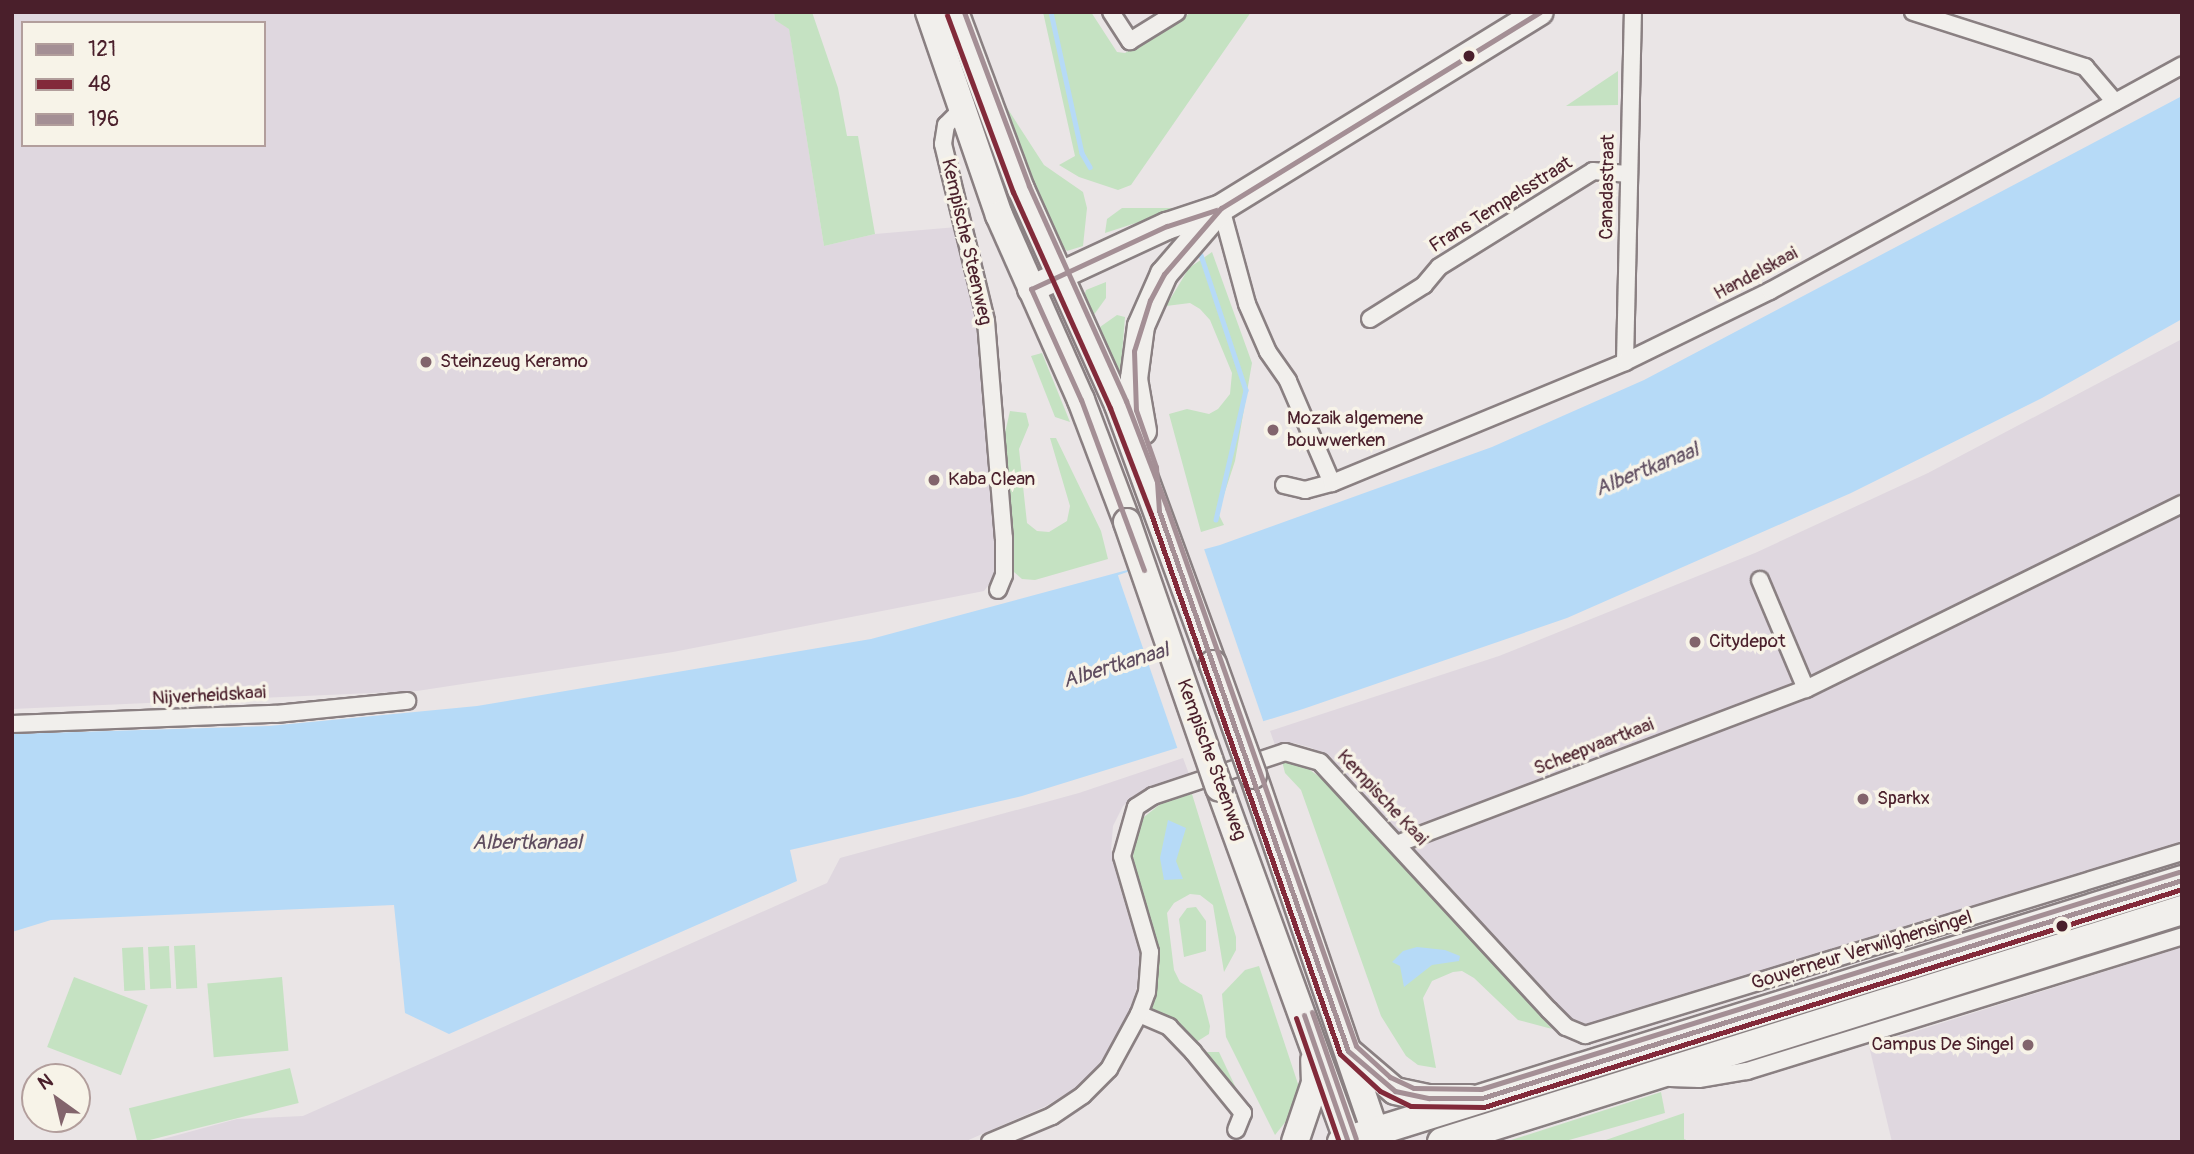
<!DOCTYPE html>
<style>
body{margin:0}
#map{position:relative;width:2194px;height:1154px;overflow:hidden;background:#eae5e6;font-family:Pangolin,sans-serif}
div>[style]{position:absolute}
.built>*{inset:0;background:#dfd7df}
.green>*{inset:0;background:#c5e2c2;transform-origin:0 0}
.water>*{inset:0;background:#b6daf7}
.pier>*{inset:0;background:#eae5e6;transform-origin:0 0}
.stream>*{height:4.5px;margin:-2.25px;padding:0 2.25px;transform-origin:2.25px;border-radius:2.25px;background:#b6daf7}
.roads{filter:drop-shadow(2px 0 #8a8082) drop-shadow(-2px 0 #8a8082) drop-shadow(0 2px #8a8082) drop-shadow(0 -2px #8a8082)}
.minor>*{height:16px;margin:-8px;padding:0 8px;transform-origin:8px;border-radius:8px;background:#f1efec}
.primary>*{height:26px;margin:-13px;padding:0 13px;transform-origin:13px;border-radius:13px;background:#f1efec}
.trunk>*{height:28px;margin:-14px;padding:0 14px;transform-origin:14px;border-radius:14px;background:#f1efec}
.bridges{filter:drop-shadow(2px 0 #8a8082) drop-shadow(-2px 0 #8a8082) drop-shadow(0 2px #8a8082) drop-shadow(0 -2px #8a8082)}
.primary-bridge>*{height:26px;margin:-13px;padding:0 13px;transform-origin:13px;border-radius:13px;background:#f1efec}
.bus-1>*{height:5px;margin:-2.5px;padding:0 2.5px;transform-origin:2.5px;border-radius:2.5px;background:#a48f95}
.bus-2>*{height:5px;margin:-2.5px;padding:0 2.5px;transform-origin:2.5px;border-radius:2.5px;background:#822a3a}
.bus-3>*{height:5px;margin:-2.5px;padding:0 2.5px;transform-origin:2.5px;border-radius:2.5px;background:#a48f95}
.dots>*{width:19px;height:19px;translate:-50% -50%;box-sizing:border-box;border:4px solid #f7f3e8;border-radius:50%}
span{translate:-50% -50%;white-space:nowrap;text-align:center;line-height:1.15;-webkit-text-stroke:7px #f7f3e8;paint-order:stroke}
.street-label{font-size:19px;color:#4a1f2b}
.poi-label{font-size:19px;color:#4a1f2b}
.left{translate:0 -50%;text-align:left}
.right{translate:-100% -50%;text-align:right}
.water-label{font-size:21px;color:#5f4d60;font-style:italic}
.frame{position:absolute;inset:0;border:14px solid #4a1f2b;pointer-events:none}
.legend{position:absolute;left:21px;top:21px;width:245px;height:126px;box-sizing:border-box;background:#f7f3e8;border:2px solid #b29e9c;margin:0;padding:9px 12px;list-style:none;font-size:21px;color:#4a1f2b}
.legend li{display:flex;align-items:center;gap:14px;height:35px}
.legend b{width:35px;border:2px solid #b29e9c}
.north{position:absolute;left:21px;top:1063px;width:70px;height:70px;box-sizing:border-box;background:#f7f3e8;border:2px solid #b29e9c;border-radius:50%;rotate:326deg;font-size:19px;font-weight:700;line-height:28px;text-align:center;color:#4a1f2b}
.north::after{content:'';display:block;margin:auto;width:24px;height:32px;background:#82646c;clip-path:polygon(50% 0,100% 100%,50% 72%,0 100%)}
</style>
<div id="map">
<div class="built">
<i style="clip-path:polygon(evenodd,12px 12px,774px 12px,775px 20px,789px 28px,824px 246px,875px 234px,957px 227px,973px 272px,997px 574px,984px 591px,673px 652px,417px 691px,12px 709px,12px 12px,23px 23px,264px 23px,264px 145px,23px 145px,23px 23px)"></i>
<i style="clip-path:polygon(2182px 339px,2182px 848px,1589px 1030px,1568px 1021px,1335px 765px,1312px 748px,1294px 743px,1275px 745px,1270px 731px,1499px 656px,1755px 553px,1928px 473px)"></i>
<i style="clip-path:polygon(1183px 758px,1189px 774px,1140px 792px,1123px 806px,1113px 826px,1111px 850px,1131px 906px,1141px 954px,1137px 987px,1125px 1024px,1105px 1060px,1079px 1086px,1046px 1106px,964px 1142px,152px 1142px,237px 1119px,303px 1116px,827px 883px,840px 858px,1079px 793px)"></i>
<i style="clip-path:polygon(2182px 947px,2182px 1142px,1892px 1142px,1869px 1046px)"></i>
</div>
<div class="green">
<i style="clip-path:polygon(774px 12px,812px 12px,838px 88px,847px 136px,858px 136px,875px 234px,824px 246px,789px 29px,775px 20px)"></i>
<i style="clip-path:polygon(1043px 12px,1091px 12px,1117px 52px,1125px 53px,1192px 12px,1251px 12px,1131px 185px,1118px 190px,1079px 177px,1059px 165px,1075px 156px)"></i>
<i style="clip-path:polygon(1618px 71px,1618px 105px,1566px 106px)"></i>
<i style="clip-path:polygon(993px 86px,1044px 165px,1083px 192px,1087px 208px,1083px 246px,1067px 251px,1055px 238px)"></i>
<i style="clip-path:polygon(1122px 208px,1182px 208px,1105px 233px,1107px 219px)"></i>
<i style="clip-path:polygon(1212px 252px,1252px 363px,1235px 461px,1218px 513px,1224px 525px,1201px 532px,1169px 414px,1187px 409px,1209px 414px,1218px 409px,1230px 394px,1232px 373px,1210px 320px,1200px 309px,1190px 303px,1166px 306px,1189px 268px)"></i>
<i style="clip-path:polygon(1106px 282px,1106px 298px,1093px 316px,1084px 297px,1086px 290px)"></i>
<i style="clip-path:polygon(1117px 315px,1125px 317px,1120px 379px,1100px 327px)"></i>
<i style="clip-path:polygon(1042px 353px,1070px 422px,1055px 417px,1031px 356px)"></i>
<i style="clip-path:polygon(1010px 411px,1026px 413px,1029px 425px,1019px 449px,1027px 523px,1037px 531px,1049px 532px,1067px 521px,1070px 506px,1050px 438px,1056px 438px,1101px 531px,1108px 559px,1035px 580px,1022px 579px,1014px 572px,1004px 437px)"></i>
<i style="clip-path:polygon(1282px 761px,1299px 762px,1332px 786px,1552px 1029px,1518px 1020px,1474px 978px,1462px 971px,1453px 972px,1432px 981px,1423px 998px,1436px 1068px,1418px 1065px,1406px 1056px,1381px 1016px,1301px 790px,1285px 773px)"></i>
<i style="clip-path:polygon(1192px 794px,1236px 937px,1236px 950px,1224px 972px,1213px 905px,1200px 895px,1190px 894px,1174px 903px,1167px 913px,1174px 970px,1180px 982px,1202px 995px,1210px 1026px,1209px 1034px,1193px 1044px,1148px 1007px,1157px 953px,1133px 857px,1136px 836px,1144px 817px,1163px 802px)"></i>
<i style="clip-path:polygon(1196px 907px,1206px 921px,1206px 951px,1184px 957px,1179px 919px,1187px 908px)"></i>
<i style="left:195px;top:945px;width:43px;height:21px;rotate:87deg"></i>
<i style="left:169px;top:946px;width:42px;height:21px;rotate:87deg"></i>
<i style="left:143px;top:947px;width:43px;height:21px;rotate:87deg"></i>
<i style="clip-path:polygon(1259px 966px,1299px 1087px,1299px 1105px,1275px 1135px,1226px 1037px,1222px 994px,1245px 970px)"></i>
<i style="left:74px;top:977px;width:79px;height:75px;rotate:21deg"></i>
<i style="left:282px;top:977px;width:74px;height:75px;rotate:85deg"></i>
<i style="clip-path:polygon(1201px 1052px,1219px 1052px,1243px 1103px)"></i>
<i style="left:290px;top:1068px;width:36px;height:166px;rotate:76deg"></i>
<i style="clip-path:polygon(1661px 1092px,1665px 1113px,1562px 1142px,1505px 1142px)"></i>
<i style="clip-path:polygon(1684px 1113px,1684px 1139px,1691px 1142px,1600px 1142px)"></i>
</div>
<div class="water">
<i style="clip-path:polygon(2182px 96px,2182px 319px,2042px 398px,1851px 493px,1567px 618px,1303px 709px,1022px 796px,790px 850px,797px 881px,449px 1034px,405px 1013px,394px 905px,51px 920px,12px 932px,12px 734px,269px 726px,477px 706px,871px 639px,1220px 545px,1492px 447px,1644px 380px)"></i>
<i style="clip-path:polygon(1168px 820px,1186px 828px,1176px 861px,1183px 879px,1164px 880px,1160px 858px)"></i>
<i style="clip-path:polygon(1417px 947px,1445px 950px,1460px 956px,1459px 961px,1432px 965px,1404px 987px,1400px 966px,1392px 962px,1403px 951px)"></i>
</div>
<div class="pier">
<i style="left:1203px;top:546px;width:189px;height:90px;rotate:71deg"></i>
</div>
<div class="stream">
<i style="left:1051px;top:12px;width:144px;rotate:77.6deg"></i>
<i style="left:1082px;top:153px;width:16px;rotate:60deg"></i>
<i style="left:1201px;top:255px;width:142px;rotate:71.6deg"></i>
<i style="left:1246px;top:390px;width:133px;rotate:103deg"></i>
</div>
<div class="roads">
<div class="minor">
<i style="left:1111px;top:12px;width:35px;rotate:57deg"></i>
<i style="left:1130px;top:41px;width:55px;rotate:-31.7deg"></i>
<i style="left:1913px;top:12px;width:181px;rotate:17.7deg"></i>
<i style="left:2085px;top:67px;width:46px;rotate:49.4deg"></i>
<i style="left:966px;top:105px;width:28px;rotate:135deg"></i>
<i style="left:946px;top:125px;width:19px;rotate:99deg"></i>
<i style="left:943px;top:144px;width:182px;rotate:76.3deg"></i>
<i style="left:986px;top:321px;width:218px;rotate:85.3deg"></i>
<i style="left:1004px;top:538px;width:37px;rotate:90deg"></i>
<i style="left:1004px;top:575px;width:16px;rotate:112deg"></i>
<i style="left:1221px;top:208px;width:99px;rotate:74.8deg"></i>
<i style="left:1247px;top:304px;width:52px;rotate:66.4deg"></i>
<i style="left:1268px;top:352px;width:35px;rotate:55deg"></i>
<i style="left:1288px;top:381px;width:111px;rotate:66.7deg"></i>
<i style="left:1370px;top:319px;width:64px;rotate:-32.2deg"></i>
<i style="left:1424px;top:285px;width:23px;rotate:-50deg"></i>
<i style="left:1439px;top:267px;width:181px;rotate:-31.9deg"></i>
<i style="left:1593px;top:171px;width:36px;rotate:5deg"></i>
<i style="left:1625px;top:362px;width:350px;rotate:-88.7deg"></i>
<i style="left:1284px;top:485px;width:22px;rotate:13deg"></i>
<i style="left:1305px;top:490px;width:28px;rotate:-15deg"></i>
<i style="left:1332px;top:483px;width:317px;rotate:-22.4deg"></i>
<i style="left:1625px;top:362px;width:161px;rotate:-26.1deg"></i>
<i style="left:1770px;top:291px;width:470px;rotate:-28.7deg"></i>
<i style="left:1760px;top:580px;width:118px;rotate:67.1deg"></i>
<i style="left:12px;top:724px;width:264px;rotate:-2.2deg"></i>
<i style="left:276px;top:714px;width:132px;rotate:-5.7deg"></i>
<i style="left:1397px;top:844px;width:437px;rotate:-20.8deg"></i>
<i style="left:1806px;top:689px;width:419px;rotate:-26.2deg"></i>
<i style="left:1139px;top:1014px;width:33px;rotate:23deg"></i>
<i style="left:1169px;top:1027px;width:35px;rotate:46deg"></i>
<i style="left:1193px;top:1052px;width:79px;rotate:50.7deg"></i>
<i style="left:1243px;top:1113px;width:18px;rotate:112deg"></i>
<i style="left:1670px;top:1078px;width:29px;rotate:2deg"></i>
<i style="left:1699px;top:1079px;width:49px;rotate:-9.5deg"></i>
<i style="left:1747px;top:1071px;width:455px;rotate:-17.2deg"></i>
<i style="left:990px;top:1142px;width:67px;rotate:-22.8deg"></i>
<i style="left:1052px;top:1116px;width:37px;rotate:-34deg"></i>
<i style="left:1083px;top:1095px;width:37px;rotate:-45deg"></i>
<i style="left:1109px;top:1069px;width:63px;rotate:-61.4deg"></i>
<i style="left:1139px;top:1014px;width:23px;rotate:-70deg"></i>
<i style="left:1147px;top:992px;width:40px;rotate:-85.7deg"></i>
<i style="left:1150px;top:952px;width:100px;rotate:-106.3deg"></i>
<i style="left:1122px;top:856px;width:51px;rotate:-74.1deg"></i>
<i style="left:1136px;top:807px;width:20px;rotate:-33deg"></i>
<i style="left:1153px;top:796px;width:139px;rotate:-18.4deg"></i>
<i style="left:1285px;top:752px;width:36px;rotate:16deg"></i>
<i style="left:1320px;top:762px;width:338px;rotate:47.3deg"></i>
<i style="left:1549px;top:1010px;width:24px;rotate:45deg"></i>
<i style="left:1566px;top:1027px;width:21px;rotate:23deg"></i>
<i style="left:1585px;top:1035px;width:624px;rotate:-17.04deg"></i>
</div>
<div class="primary">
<i style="left:929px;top:12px;width:215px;rotate:71deg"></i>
<i style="left:999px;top:215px;width:202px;rotate:66.1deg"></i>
<i style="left:1081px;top:400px;width:130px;rotate:69.3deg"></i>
<i style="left:955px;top:12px;width:189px;rotate:69.6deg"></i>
<i style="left:1021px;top:189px;width:237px;rotate:65.8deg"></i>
<i style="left:1118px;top:405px;width:276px;rotate:69.9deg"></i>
<i style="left:1031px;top:289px;width:150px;rotate:-24.9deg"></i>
<i style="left:1167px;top:226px;width:57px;rotate:-18.4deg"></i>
<i style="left:1221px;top:208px;width:374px;rotate:-31.6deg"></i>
<i style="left:1143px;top:431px;width:53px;rotate:-99.8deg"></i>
<i style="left:1134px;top:379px;width:53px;rotate:-82.5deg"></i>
<i style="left:1141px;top:326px;width:57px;rotate:-66.1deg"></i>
<i style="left:1164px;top:274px;width:84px;rotate:-49.3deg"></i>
<i style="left:1253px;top:775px;width:388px;rotate:71.1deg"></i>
<i style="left:1219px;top:787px;width:378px;rotate:70deg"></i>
<i style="left:1349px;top:1052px;width:60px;rotate:40.3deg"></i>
<i style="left:1395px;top:1091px;width:35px;rotate:12deg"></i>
<i style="left:1429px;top:1098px;width:41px"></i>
<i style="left:1295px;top:1142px;width:62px;rotate:-71.3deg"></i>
<i style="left:1315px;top:1083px;width:23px;rotate:-92deg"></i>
</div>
<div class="trunk">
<i style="left:1342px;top:1142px;width:880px;rotate:-17.32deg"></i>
<i style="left:1442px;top:1142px;width:776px;rotate:-17.41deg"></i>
</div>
</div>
<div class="bridges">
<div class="primary-bridge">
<i style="left:1127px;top:522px;width:281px;rotate:70.9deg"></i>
<i style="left:1213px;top:664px;width:118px;rotate:70.2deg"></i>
</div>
</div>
<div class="bus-1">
<i style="left:1540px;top:12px;width:374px;rotate:148.4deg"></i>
<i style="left:1221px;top:208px;width:87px;rotate:130.8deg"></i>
<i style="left:1164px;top:274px;width:30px;rotate:118deg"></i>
<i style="left:1150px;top:300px;width:53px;rotate:107.4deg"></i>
<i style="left:1134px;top:351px;width:59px;rotate:88.1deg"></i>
<i style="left:1136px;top:410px;width:60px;rotate:70.7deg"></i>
<i style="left:1156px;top:467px;width:44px;rotate:86.1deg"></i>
<i style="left:1159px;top:511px;width:572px;rotate:70.71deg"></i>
<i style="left:1348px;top:1051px;width:62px;rotate:40.4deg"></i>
<i style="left:1395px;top:1091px;width:35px;rotate:12deg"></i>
<i style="left:1429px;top:1098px;width:53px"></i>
<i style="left:1482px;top:1098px;width:733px;rotate:-17.3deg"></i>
<i style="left:1144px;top:570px;width:181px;rotate:-110.3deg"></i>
<i style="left:1081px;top:400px;width:122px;rotate:-114.2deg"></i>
<i style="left:1031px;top:289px;width:150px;rotate:-24.9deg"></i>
<i style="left:1167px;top:226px;width:52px;rotate:-18.1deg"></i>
<i style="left:1304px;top:1015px;width:134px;rotate:70.9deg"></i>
</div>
<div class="bus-2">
<i style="left:947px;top:15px;width:189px;rotate:69.6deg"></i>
<i style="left:1013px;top:192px;width:237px;rotate:65.8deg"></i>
<i style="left:1110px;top:408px;width:114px;rotate:68.9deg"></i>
<i style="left:1151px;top:514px;width:572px;rotate:70.71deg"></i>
<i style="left:1340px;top:1054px;width:54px;rotate:42.8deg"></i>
<i style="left:1380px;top:1091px;width:34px;rotate:26deg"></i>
<i style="left:1411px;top:1106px;width:73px;rotate:0.8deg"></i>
<i style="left:1484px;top:1107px;width:731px;rotate:-17.34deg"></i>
<i style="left:1296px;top:1018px;width:131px;rotate:70.9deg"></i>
</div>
<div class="bus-3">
<i style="left:964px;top:12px;width:186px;rotate:69.5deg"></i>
<i style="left:1029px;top:186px;width:236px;rotate:65.7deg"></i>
<i style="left:1126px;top:401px;width:115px;rotate:69deg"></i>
<i style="left:1167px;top:508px;width:570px;rotate:70.64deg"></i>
<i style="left:1356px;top:1046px;width:46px;rotate:42.4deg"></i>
<i style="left:1390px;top:1077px;width:26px;rotate:25deg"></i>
<i style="left:1414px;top:1088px;width:67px;rotate:0.9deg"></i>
<i style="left:1481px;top:1089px;width:731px;rotate:-17.27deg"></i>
<i style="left:1312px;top:1012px;width:134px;rotate:70.9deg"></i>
</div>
<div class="dots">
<i style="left:1469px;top:56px;background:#4a1f2b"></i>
<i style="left:426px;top:362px;background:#82646c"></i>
<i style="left:1273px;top:430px;background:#82646c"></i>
<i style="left:934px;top:480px;background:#82646c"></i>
<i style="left:1695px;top:642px;background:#82646c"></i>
<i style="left:1863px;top:799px;background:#82646c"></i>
<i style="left:2062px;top:926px;background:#4a1f2b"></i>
<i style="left:2028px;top:1045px;background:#82646c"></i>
</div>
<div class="street-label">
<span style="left:1608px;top:187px;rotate:-89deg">Canadastraat</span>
<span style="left:1501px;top:205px;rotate:-32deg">Frans Tempelsstraat</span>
<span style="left:966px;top:242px;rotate:77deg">Kempische Steenweg</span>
<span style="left:1756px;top:274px;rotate:-28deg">Handelskaai</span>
<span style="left:209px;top:696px;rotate:-3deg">Nijverheidskaai</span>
<span style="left:1594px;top:747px;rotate:-21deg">Scheepvaartkaai</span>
<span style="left:1211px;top:760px;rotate:70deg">Kempische Steenweg</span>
<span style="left:1382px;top:798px;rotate:47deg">Kempische Kaai</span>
<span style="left:1862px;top:951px;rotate:-17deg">Gouverneur Verwilghensingel</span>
</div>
<div class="poi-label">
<span class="left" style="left:440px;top:362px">Steinzeug Keramo</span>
<span class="left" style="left:1287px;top:430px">Mozaik algemene<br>bouwwerken</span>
<span class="left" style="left:948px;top:480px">Kaba Clean</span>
<span class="left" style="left:1709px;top:642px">Citydepot</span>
<span class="left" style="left:1877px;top:799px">Sparkx</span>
<span class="right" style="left:2014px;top:1045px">Campus De Singel</span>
</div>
<div class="water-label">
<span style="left:1647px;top:470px;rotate:-22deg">Albertkanaal</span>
<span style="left:1116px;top:666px;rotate:-17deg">Albertkanaal</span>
<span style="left:527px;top:843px">Albertkanaal</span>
</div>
<div class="frame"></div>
<ul class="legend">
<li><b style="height:9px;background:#a48f95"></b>121</li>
<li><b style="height:9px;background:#822a3a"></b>48</li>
<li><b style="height:9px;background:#a48f95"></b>196</li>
</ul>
<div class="north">N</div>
</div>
